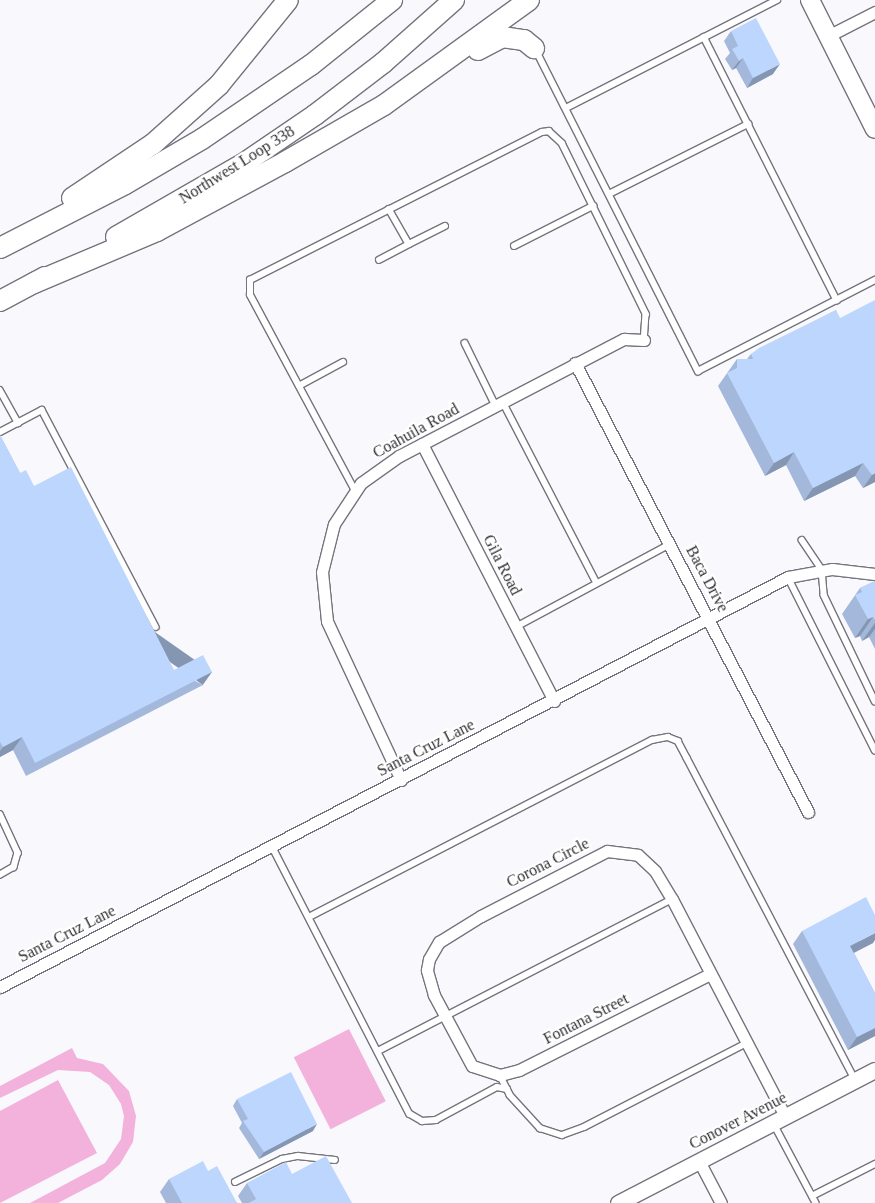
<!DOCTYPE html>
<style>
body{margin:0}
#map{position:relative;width:875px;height:1203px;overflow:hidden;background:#f9f9fd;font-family:Georgia,serif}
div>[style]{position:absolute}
.green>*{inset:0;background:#f2b2dc;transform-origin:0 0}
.roads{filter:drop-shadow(1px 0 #74747e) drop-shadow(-1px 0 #74747e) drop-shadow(0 1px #74747e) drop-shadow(0 -1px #74747e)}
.lane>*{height:5.5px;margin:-2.75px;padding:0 2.75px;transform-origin:2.75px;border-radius:2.75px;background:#fff}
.street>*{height:11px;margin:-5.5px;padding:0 5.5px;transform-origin:5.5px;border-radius:5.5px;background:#fff}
.secondary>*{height:15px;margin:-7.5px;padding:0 7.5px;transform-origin:7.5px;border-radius:7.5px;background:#fff}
.primary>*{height:18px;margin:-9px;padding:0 9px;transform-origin:9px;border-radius:9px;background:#fff}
.highway>*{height:20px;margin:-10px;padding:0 10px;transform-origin:10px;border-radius:10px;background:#fff}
.wall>*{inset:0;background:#a3b8da}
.shaded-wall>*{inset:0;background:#8496b2;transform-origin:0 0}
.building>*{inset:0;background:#bdd6fe}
span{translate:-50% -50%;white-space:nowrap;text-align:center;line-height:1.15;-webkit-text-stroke:4.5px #fff;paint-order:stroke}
.street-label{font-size:16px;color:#2e2e32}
</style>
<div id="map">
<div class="green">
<i style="left:349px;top:1029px;width:81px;height:62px;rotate:63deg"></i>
<i style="clip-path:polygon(72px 1048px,77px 1058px,103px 1064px,129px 1091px,136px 1116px,133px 1142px,120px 1164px,102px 1180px,58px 1203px,30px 1203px,105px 1163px,121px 1139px,124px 1116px,121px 1104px,109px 1085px,90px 1072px,58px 1070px,0 1098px,0 1086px)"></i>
<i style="clip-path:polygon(58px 1080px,97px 1153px,0 1203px,0 1111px)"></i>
</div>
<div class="roads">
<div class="lane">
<i style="left:704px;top:37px;width:295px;rotate:63.2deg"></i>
<i style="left:536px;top:50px;width:360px;rotate:63.2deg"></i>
<i style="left:698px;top:371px;width:199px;rotate:-27.2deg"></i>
<i style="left:566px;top:108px;width:237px;rotate:-27.1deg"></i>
<i style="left:609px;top:194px;width:156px;rotate:-26.7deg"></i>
<i style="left:389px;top:209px;width:40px;rotate:60.3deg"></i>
<i style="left:409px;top:244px;width:40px;rotate:-26.6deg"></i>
<i style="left:514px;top:246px;width:89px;rotate:-26.9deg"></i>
<i style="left:379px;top:260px;width:34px;rotate:-28deg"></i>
<i style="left:465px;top:343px;width:70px;rotate:63.8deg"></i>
<i style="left:299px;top:386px;width:50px;rotate:-28.6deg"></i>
<i style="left:0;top:390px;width:38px;rotate:61deg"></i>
<i style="left:503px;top:402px;width:204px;rotate:62.6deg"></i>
<i style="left:0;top:432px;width:47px;rotate:-27.6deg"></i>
<i style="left:42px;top:410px;width:245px;rotate:62.3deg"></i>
<i style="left:355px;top:491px;width:222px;rotate:-118.2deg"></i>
<i style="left:250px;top:295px;width:15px;rotate:-90deg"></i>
<i style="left:250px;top:280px;width:327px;rotate:-26.9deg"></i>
<i style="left:542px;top:132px;width:7px;rotate:-8deg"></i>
<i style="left:549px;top:131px;width:18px;rotate:43deg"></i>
<i style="left:562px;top:143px;width:191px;rotate:63.8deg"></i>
<i style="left:646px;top:314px;width:26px;rotate:94deg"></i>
<i style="left:802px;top:540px;width:36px;rotate:56deg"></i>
<i style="left:822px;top:570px;width:25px;rotate:85deg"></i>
<i style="left:824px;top:595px;width:118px;rotate:64.3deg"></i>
<i style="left:788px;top:577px;width:194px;rotate:63.3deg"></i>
<i style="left:516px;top:627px;width:175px;rotate:-28.3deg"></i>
<i style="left:0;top:814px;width:43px;rotate:65.2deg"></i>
<i style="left:18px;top:853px;width:15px;rotate:106deg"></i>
<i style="left:14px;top:867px;width:16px;rotate:150deg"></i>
<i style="left:272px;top:846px;width:301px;rotate:62.8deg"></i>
<i style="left:410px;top:1114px;width:14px;rotate:30deg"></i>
<i style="left:422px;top:1121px;width:14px;rotate:-4deg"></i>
<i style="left:436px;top:1120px;width:69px;rotate:-28.4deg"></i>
<i style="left:497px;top:1087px;width:10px;rotate:11deg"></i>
<i style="left:309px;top:917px;width:386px;rotate:-27.3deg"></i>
<i style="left:652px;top:740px;width:16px;rotate:-11deg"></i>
<i style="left:668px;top:737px;width:11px;rotate:22deg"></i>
<i style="left:678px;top:741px;width:19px;rotate:62deg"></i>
<i style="left:687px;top:758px;width:363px;rotate:62.4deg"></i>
<i style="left:378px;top:1051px;width:331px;rotate:-27.3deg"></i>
<i style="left:500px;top:1075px;width:22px;rotate:63deg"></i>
<i style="left:510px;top:1095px;width:45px;rotate:47.7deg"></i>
<i style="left:540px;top:1128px;width:23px;rotate:18deg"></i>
<i style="left:562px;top:1135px;width:23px;rotate:-20deg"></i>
<i style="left:584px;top:1127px;width:183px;rotate:-27.3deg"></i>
<i style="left:774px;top:1124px;width:89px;rotate:62deg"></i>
<i style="left:235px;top:1182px;width:52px;rotate:-26.1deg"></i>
<i style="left:282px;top:1159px;width:16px;rotate:-11deg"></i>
<i style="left:298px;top:1156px;width:37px;rotate:6deg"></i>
<i style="left:812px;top:1196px;width:71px;rotate:-26.9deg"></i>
</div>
<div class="street">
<i style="left:828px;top:36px;width:53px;rotate:-27.1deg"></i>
<i style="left:575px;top:363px;width:506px;rotate:62.57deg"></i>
<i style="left:422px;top:444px;width:289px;rotate:62.8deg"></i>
<i style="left:401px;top:780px;width:175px;rotate:-115deg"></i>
<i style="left:327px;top:621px;width:49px;rotate:-95.8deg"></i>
<i style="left:322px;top:572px;width:49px;rotate:-76deg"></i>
<i style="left:334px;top:524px;width:49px;rotate:-56.6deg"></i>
<i style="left:361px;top:483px;width:47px;rotate:-35.4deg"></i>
<i style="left:399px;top:456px;width:254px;rotate:-27.5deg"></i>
<i style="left:624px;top:339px;width:20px;rotate:3deg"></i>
<i style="left:710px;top:974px;width:214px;rotate:153.3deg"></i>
<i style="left:519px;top:1070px;width:20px;rotate:165deg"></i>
<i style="left:500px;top:1075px;width:29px;rotate:-162deg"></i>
<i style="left:472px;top:1066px;width:81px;rotate:-118.2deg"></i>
<i style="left:434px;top:995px;width:26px;rotate:-106deg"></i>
<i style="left:427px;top:970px;width:11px;rotate:-80deg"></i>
<i style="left:429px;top:959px;width:20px;rotate:-60deg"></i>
<i style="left:439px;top:942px;width:49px;rotate:-31.8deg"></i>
<i style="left:481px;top:916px;width:142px;rotate:-27.3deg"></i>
<i style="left:607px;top:851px;width:31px;rotate:7deg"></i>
<i style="left:638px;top:855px;width:23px;rotate:43deg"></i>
<i style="left:655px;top:871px;width:33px;rotate:59deg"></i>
<i style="left:672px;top:899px;width:245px;rotate:62.5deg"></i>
<i style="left:0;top:987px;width:888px;rotate:-27.49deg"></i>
<i style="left:788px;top:577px;width:45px;rotate:-10.3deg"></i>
<i style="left:832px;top:569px;width:43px;rotate:6.6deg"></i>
<i style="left:699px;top:1161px;width:47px;rotate:62.4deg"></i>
</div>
<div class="secondary">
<i style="left:618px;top:1203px;width:289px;rotate:-27.4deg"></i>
</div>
<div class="primary">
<i style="left:810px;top:0;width:144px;rotate:63.3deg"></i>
</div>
<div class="highway">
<i style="left:478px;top:50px;width:27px;rotate:-28deg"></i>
<i style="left:502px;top:37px;width:22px;rotate:8deg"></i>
<i style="left:524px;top:40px;width:13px;rotate:39deg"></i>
<i style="left:72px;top:198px;width:97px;rotate:-33.7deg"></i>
<i style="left:153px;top:144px;width:89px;rotate:-41.8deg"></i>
<i style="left:219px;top:85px;width:109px;rotate:-50.9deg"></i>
<i style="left:116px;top:237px;width:146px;rotate:-29.9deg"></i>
<i style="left:243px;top:164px;width:87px;rotate:-34.2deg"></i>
<i style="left:315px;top:115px;width:86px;rotate:-37.4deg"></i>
<i style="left:383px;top:63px;width:95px;rotate:-41.6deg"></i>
<i style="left:0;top:248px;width:140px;rotate:-27.1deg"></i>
<i style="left:125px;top:184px;width:89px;rotate:-30.3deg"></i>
<i style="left:202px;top:139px;width:132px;rotate:-34.2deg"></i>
<i style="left:311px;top:65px;width:104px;rotate:-38.7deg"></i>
<i style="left:34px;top:283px;width:134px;rotate:-22.9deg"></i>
<i style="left:157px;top:231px;width:145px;rotate:-28.3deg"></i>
<i style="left:285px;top:162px;width:114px;rotate:-29.9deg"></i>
<i style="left:384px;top:105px;width:179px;rotate:-35.9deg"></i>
<i style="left:0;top:301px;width:51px;rotate:-28.1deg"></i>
</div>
</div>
<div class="wall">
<i style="clip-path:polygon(731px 31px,773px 74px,747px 88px,736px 68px,732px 70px,725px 59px,730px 53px,724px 41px)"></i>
<i style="clip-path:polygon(836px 310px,875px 482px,863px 488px,855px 476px,804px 501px,786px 465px,765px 476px,718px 386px,737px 359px,747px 359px,751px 354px)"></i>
<i style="clip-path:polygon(0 435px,20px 473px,34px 486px,174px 670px,203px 685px,26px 776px,13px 750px,0 757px)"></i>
<i style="clip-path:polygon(875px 581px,875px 649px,869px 637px,862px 641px,860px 636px,855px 638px,842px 614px,860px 588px)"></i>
<i style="clip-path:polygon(802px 931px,873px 943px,854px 953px,875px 993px,875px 1036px,848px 1050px,793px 944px)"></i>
<i style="clip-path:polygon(237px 1099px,313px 1131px,259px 1159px,239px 1128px,242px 1123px,233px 1106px)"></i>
<i style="clip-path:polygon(208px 1171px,237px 1203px,166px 1203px,160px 1192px,169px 1179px)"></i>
<i style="clip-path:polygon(292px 1174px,352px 1203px,242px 1203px,238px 1196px,247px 1183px)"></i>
</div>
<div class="shaded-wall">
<i style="clip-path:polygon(743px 58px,736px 68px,732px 70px,739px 61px)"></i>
<i style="clip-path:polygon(780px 64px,773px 74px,747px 88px,753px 78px)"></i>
<i style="clip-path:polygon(794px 452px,786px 465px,765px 476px,774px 463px)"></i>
<i style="clip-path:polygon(863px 463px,855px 476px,804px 501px,813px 488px)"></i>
<i style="clip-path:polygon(875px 473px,875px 482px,863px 488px,872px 475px)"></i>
<i style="clip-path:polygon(873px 617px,860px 636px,855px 638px,868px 619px)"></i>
<i style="clip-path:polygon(875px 623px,875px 629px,869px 637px,862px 641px)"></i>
<i style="left:212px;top:672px;width:16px;height:199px;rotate:125deg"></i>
<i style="clip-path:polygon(22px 737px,13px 750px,0 757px,0 751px,3px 747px)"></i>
<i style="clip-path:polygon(875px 933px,875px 940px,873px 943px,841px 959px,850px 946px)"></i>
<i style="clip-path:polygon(875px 1028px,875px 1036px,848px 1050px,857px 1037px)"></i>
<i style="clip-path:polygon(317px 1124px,313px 1131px,259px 1159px,264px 1152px)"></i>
</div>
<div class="building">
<i style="clip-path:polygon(756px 18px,780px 64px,753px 78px,743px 58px,739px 61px,732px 49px,738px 46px,731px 31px)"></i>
<i style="clip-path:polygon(875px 300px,875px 473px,872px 475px,863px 463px,813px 488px,794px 452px,774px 463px,727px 373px,737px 368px,737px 359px,753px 359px,751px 354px,759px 348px,836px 310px,840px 318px)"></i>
<i style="clip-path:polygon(0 435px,20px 473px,26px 470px,34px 486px,71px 467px,174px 670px,203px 655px,212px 672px,35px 763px,22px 737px,3px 747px,0 742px)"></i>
<i style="clip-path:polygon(875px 581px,875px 620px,873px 617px,868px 619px,855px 595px,862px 592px,860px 588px)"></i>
<i style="clip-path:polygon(866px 897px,875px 915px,875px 933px,850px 946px,875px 993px,875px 1028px,857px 1037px,802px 931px)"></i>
<i style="clip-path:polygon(291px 1072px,317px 1124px,264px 1152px,243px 1121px,248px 1119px,237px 1099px)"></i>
<i style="clip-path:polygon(326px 1156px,352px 1203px,249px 1203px,256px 1199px,247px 1183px,286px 1162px,292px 1174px)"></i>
<i style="clip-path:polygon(203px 1161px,208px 1171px,217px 1166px,237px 1203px,182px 1203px,169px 1179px)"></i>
</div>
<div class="street-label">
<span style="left:237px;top:165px;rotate:-32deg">Northwest Loop 338</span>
<span style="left:416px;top:431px;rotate:-29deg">Coahuila Road</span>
<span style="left:502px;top:565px;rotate:63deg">Gila Road</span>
<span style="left:707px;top:579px;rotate:62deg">Baca Drive</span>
<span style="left:426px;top:748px;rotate:-27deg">Santa Cruz Lane</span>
<span style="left:548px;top:863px;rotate:-27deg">Corona Circle</span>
<span style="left:67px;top:934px;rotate:-27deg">Santa Cruz Lane</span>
<span style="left:586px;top:1019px;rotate:-27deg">Fontana Street</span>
<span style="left:738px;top:1121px;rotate:-27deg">Conover Avenue</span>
</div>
</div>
